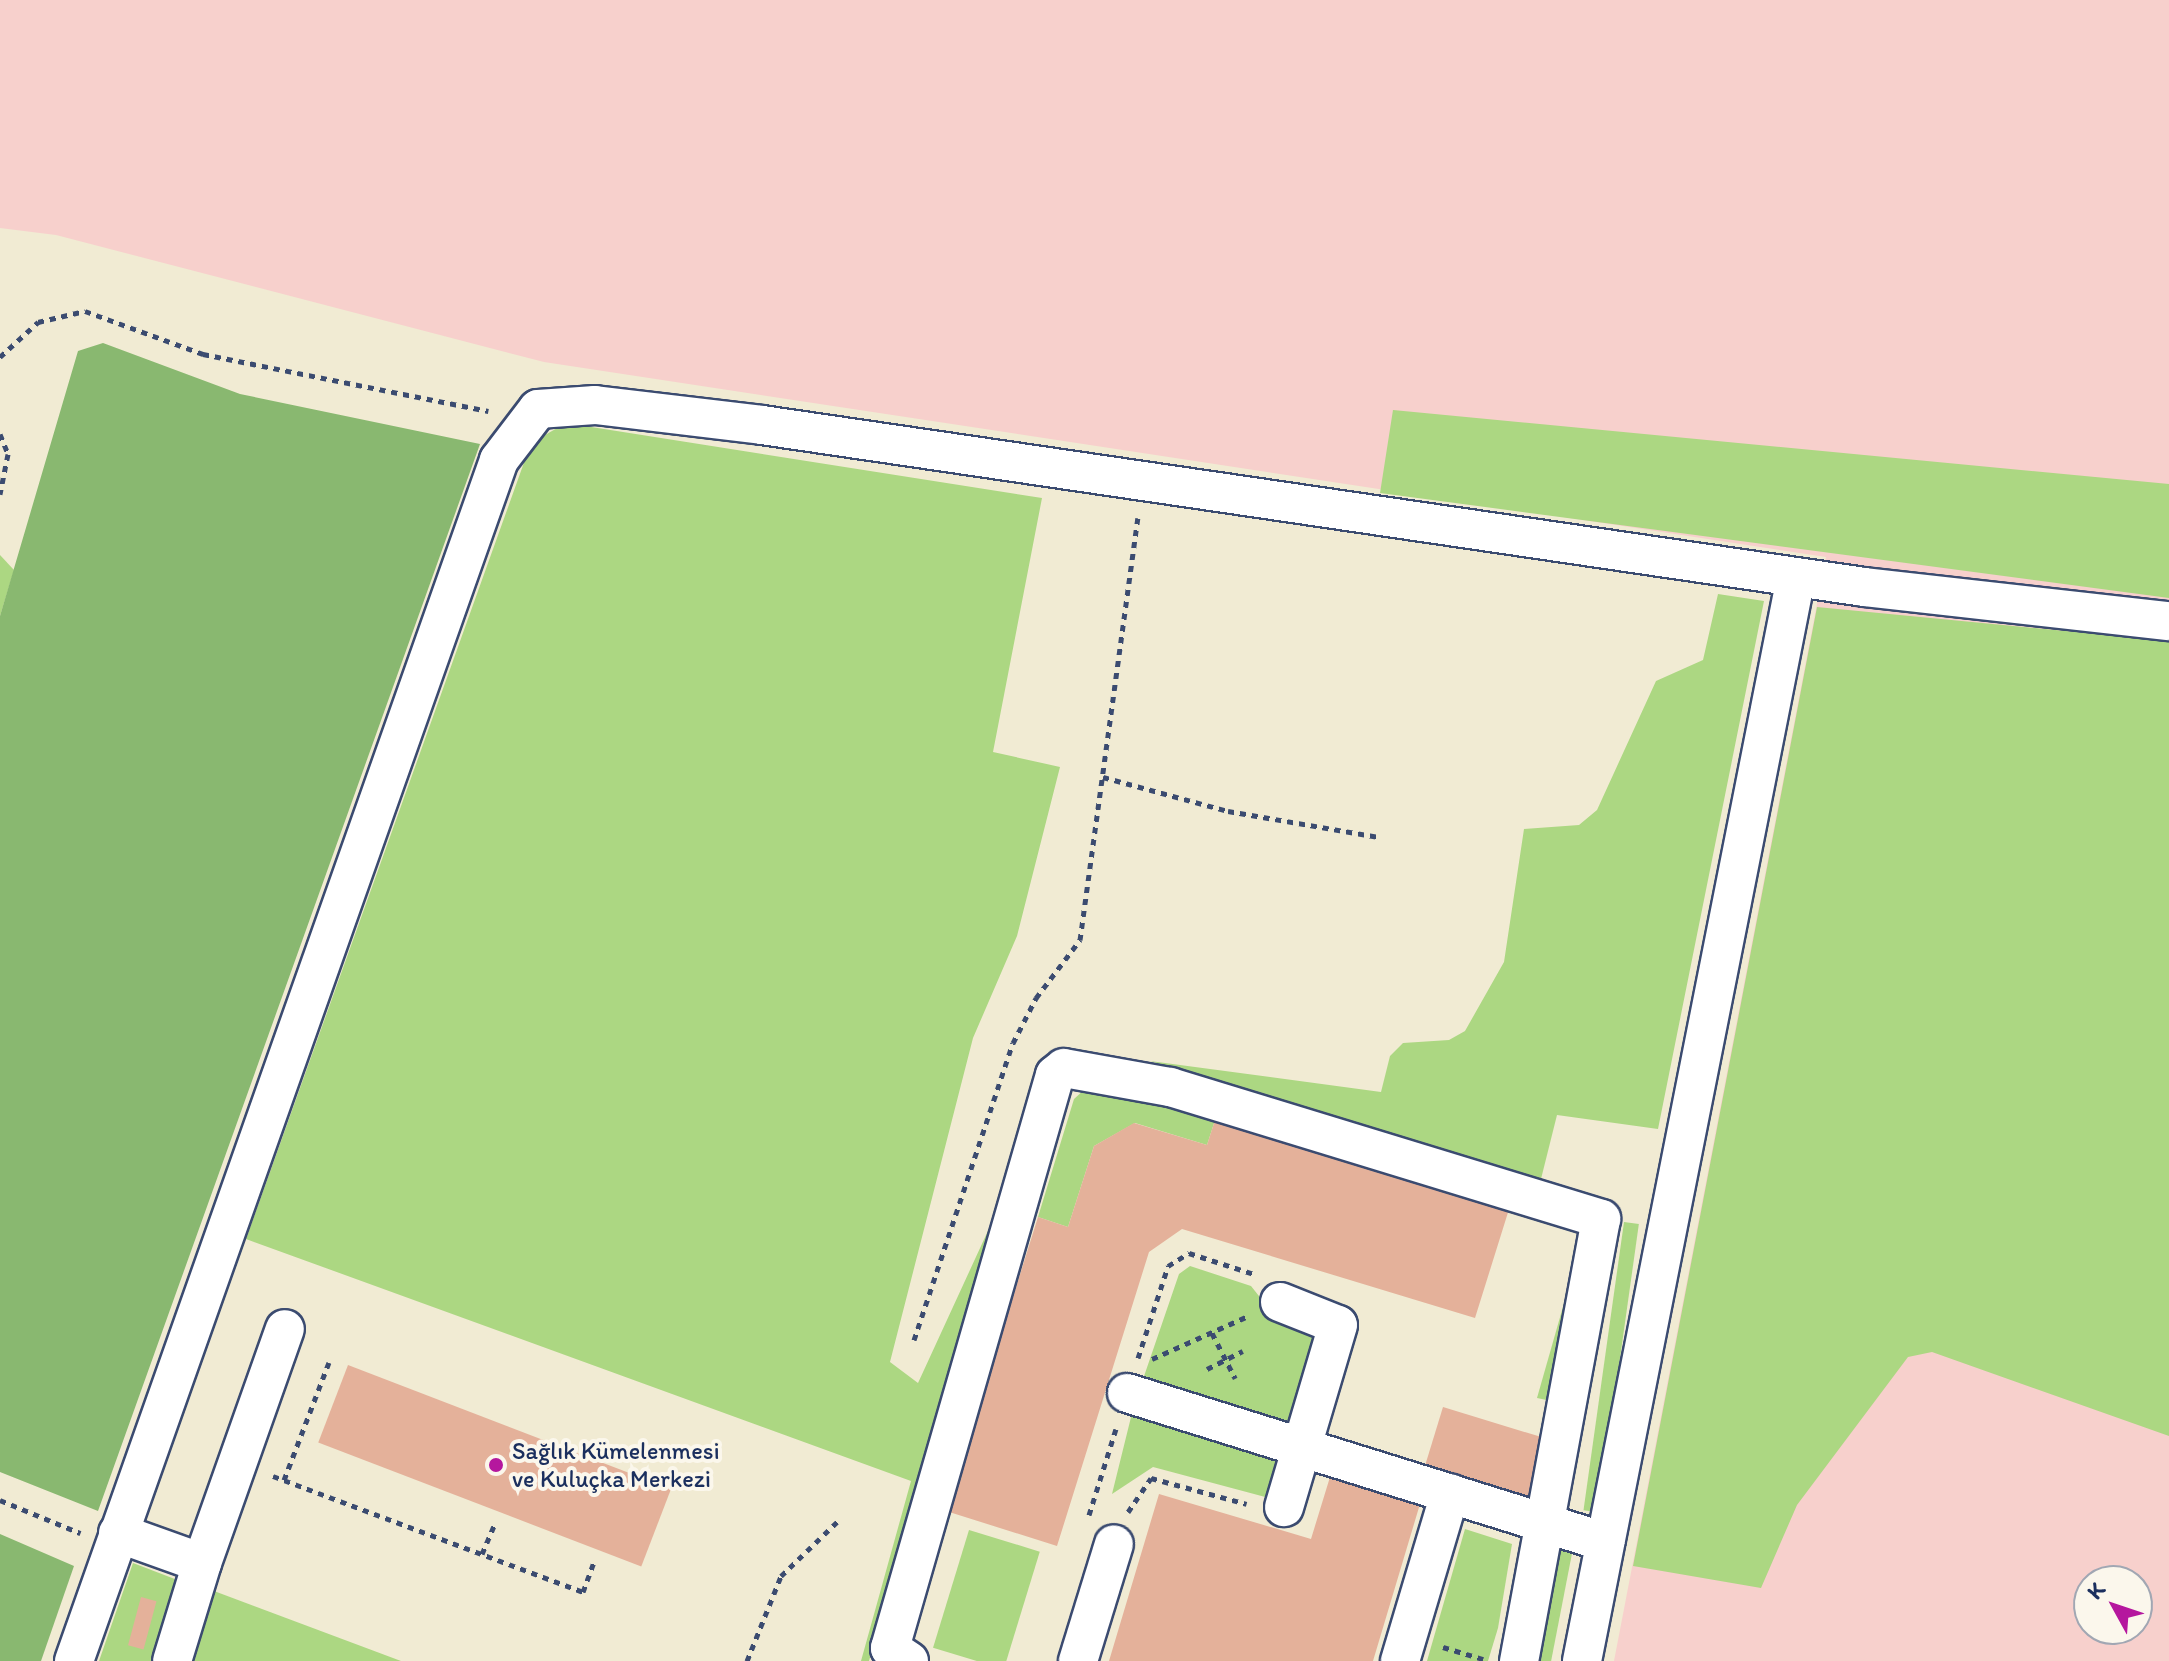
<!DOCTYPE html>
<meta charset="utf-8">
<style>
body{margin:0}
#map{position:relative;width:2169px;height:1661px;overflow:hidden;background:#f1ebd3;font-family:Itim,sans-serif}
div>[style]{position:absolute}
.built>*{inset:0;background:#f7d0cc}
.green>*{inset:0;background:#acd782;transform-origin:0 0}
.forest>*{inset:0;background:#89b870}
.building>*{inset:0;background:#e4b19a;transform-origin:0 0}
.path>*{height:5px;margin-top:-2.5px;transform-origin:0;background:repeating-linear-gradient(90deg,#3b4b70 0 6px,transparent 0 12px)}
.roads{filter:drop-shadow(2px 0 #3b4b70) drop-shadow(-2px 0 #3b4b70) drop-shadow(0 2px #3b4b70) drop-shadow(0 -2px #3b4b70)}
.minor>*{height:38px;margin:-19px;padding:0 19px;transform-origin:19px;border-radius:19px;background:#fff}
.dots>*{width:22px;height:22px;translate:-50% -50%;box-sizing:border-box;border:4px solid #fbf7ec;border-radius:50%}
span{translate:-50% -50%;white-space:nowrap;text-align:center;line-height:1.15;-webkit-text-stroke:8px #fbf7ec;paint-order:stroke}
.poi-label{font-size:24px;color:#1b2f5e}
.left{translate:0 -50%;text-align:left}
.north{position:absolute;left:2073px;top:1565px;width:80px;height:80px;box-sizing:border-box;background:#fbf7ec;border:2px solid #a1a7b3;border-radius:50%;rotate:310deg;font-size:22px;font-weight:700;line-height:32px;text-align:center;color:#1b2f5e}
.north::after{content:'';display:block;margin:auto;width:28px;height:36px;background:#b5179e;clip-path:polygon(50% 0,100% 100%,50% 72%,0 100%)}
</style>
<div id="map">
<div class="built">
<i style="clip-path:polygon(evenodd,0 0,2169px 0,2169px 1661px,1614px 1661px,1826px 557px,544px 362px,56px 235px,0 228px,0 0,2089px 1581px,2137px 1581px,2137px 1629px,2089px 1629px,2089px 1581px)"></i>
</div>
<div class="green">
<i style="clip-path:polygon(1393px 410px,2169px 484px,2169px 598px,1380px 493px)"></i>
<i style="clip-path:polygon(566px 423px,1042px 498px,993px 752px,1060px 767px,1017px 936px,973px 1038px,890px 1362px,918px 1383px,998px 1209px,869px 1661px,861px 1661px,911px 1481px,246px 1239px,531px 443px)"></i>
<i style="clip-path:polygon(0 555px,14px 570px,0 616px)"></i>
<i style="clip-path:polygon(1718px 594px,1764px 601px,1658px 1129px,1557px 1115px,1541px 1179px,1150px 1061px,1381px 1092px,1390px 1056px,1403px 1043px,1449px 1040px,1465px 1031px,1504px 962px,1524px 829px,1579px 825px,1597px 810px,1656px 681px,1703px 660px)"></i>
<i style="clip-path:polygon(1817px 607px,2169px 641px,2169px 1436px,1932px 1352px,1908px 1357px,1797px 1505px,1761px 1588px,1633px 1566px)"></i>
<i style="clip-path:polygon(1085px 1089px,1216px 1117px,1207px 1145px,1135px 1123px,1094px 1146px,1068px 1227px,1038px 1217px,1074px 1099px)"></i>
<i style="left:1624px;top:1222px;width:15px;height:291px;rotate:8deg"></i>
<i style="clip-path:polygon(1586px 1226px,1556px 1402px,1537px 1398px)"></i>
<i style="clip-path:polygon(1190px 1266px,1251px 1286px,1274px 1315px,1322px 1331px,1292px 1431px,1141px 1385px,1179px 1274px)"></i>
<i style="clip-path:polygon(1133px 1409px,1282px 1458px,1269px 1498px,1153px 1467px,1112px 1494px)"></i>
<i style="clip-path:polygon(1465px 1529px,1512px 1544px,1498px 1628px,1488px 1661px,1427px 1661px)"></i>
<i style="left:969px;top:1530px;width:74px;height:123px;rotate:17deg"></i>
<i style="left:1558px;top:1547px;width:15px;height:116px;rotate:11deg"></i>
<i style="clip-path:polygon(133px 1563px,180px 1581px,155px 1661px,99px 1661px)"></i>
<i style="clip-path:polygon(214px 1591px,401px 1661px,192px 1661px)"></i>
</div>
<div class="forest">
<i style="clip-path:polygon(103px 343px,240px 394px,480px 444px,98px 1511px,0 1472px,0 616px,78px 351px)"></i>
<i style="clip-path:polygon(0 1534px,74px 1566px,41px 1661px,0 1661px)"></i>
</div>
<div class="building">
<i style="clip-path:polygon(1216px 1117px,1510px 1206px,1475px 1318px,1182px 1229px,1149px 1252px,1057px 1546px,946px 1511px,1038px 1217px,1068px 1227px,1094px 1146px,1134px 1123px,1207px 1145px)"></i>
<i style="left:348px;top:1365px;width:346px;height:83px;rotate:21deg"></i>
<i style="left:1443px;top:1407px;width:109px;height:66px;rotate:17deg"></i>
<i style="clip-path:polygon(1330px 1477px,1420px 1504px,1373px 1661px,1109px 1661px,1159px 1494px,1311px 1539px)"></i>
<i style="left:141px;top:1597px;width:16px;height:50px;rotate:15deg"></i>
</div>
<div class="path">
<i style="left:0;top:357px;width:52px;rotate:-42.6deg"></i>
<i style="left:38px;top:322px;width:48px;rotate:-13.2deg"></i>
<i style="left:85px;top:311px;width:126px;rotate:20deg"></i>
<i style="left:203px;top:354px;width:291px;rotate:11.3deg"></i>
<i style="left:0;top:434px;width:22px;rotate:68deg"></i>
<i style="left:8px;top:454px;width:41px;rotate:101.3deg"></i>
<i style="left:1103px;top:777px;width:130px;rotate:15.2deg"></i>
<i style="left:1228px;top:811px;width:153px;rotate:9.8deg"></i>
<i style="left:1212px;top:1333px;width:51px;rotate:62.9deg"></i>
<i style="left:914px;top:1340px;width:313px;rotate:-71.6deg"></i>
<i style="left:1013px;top:1043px;width:51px;rotate:-62.9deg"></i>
<i style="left:1036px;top:998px;width:73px;rotate:-52.8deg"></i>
<i style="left:1080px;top:940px;width:426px;rotate:-82.2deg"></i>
<i style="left:1138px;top:1358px;width:97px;rotate:-71.9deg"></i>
<i style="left:1168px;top:1266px;width:25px;rotate:-32deg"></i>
<i style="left:1189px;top:1253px;width:71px;rotate:17.9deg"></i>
<i style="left:1152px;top:1359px;width:105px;rotate:-24.1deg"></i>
<i style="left:1207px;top:1369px;width:40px;rotate:-26.6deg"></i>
<i style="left:273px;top:1476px;width:331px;rotate:20.5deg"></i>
<i style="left:583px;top:1592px;width:35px;rotate:-70deg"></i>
<i style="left:284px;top:1480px;width:126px;rotate:-69.1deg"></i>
<i style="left:0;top:1500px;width:87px;rotate:22.4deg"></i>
<i style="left:1128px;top:1512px;width:41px;rotate:-55.9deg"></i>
<i style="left:1151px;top:1478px;width:99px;rotate:15.2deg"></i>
<i style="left:1089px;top:1515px;width:90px;rotate:-72.6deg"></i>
<i style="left:482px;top:1554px;width:34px;rotate:-67deg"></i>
<i style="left:1443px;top:1647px;width:42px;rotate:16.7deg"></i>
<i style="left:747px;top:1661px;width:92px;rotate:-68.2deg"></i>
<i style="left:781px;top:1576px;width:81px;rotate:-44deg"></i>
</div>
<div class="roads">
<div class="minor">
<i style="left:1280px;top:1302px;width:62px;rotate:21.6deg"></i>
<i style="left:1338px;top:1325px;width:190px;rotate:106.5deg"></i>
<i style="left:1127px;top:1393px;width:501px;rotate:17.31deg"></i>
<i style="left:118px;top:1533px;width:89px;rotate:19.7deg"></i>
<i style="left:202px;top:1563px;width:102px;rotate:107deg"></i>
<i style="left:202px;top:1563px;width:248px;rotate:-70.5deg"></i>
<i style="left:74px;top:1661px;width:1274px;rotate:-70.51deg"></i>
<i style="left:499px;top:460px;width:64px;rotate:-52.6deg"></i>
<i style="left:538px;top:409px;width:57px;rotate:-4deg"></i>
<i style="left:595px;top:405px;width:168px;rotate:6.8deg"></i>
<i style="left:762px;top:425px;width:1114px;rotate:8.36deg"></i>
<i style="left:1864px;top:587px;width:307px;rotate:6.4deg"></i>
<i style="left:909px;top:1661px;width:23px;rotate:-146deg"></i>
<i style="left:890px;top:1648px;width:596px;rotate:-73.94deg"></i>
<i style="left:1055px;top:1075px;width:11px;rotate:-38deg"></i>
<i style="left:1064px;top:1068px;width:108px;rotate:10.2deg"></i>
<i style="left:1170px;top:1087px;width:451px;rotate:17deg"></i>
<i style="left:1601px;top:1219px;width:450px;rotate:100.5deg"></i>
<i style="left:1078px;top:1661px;width:122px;rotate:-72.9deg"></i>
<i style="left:1400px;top:1661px;width:175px;rotate:-73.4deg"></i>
<i style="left:1582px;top:1661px;width:1105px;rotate:-78.83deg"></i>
</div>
</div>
<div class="dots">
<i style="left:496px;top:1465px;background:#b5179e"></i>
</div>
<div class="poi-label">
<span class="left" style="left:512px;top:1465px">Sağlık Kümelenmesi<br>ve Kuluçka Merkezi</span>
</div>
<div class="north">K</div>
</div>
